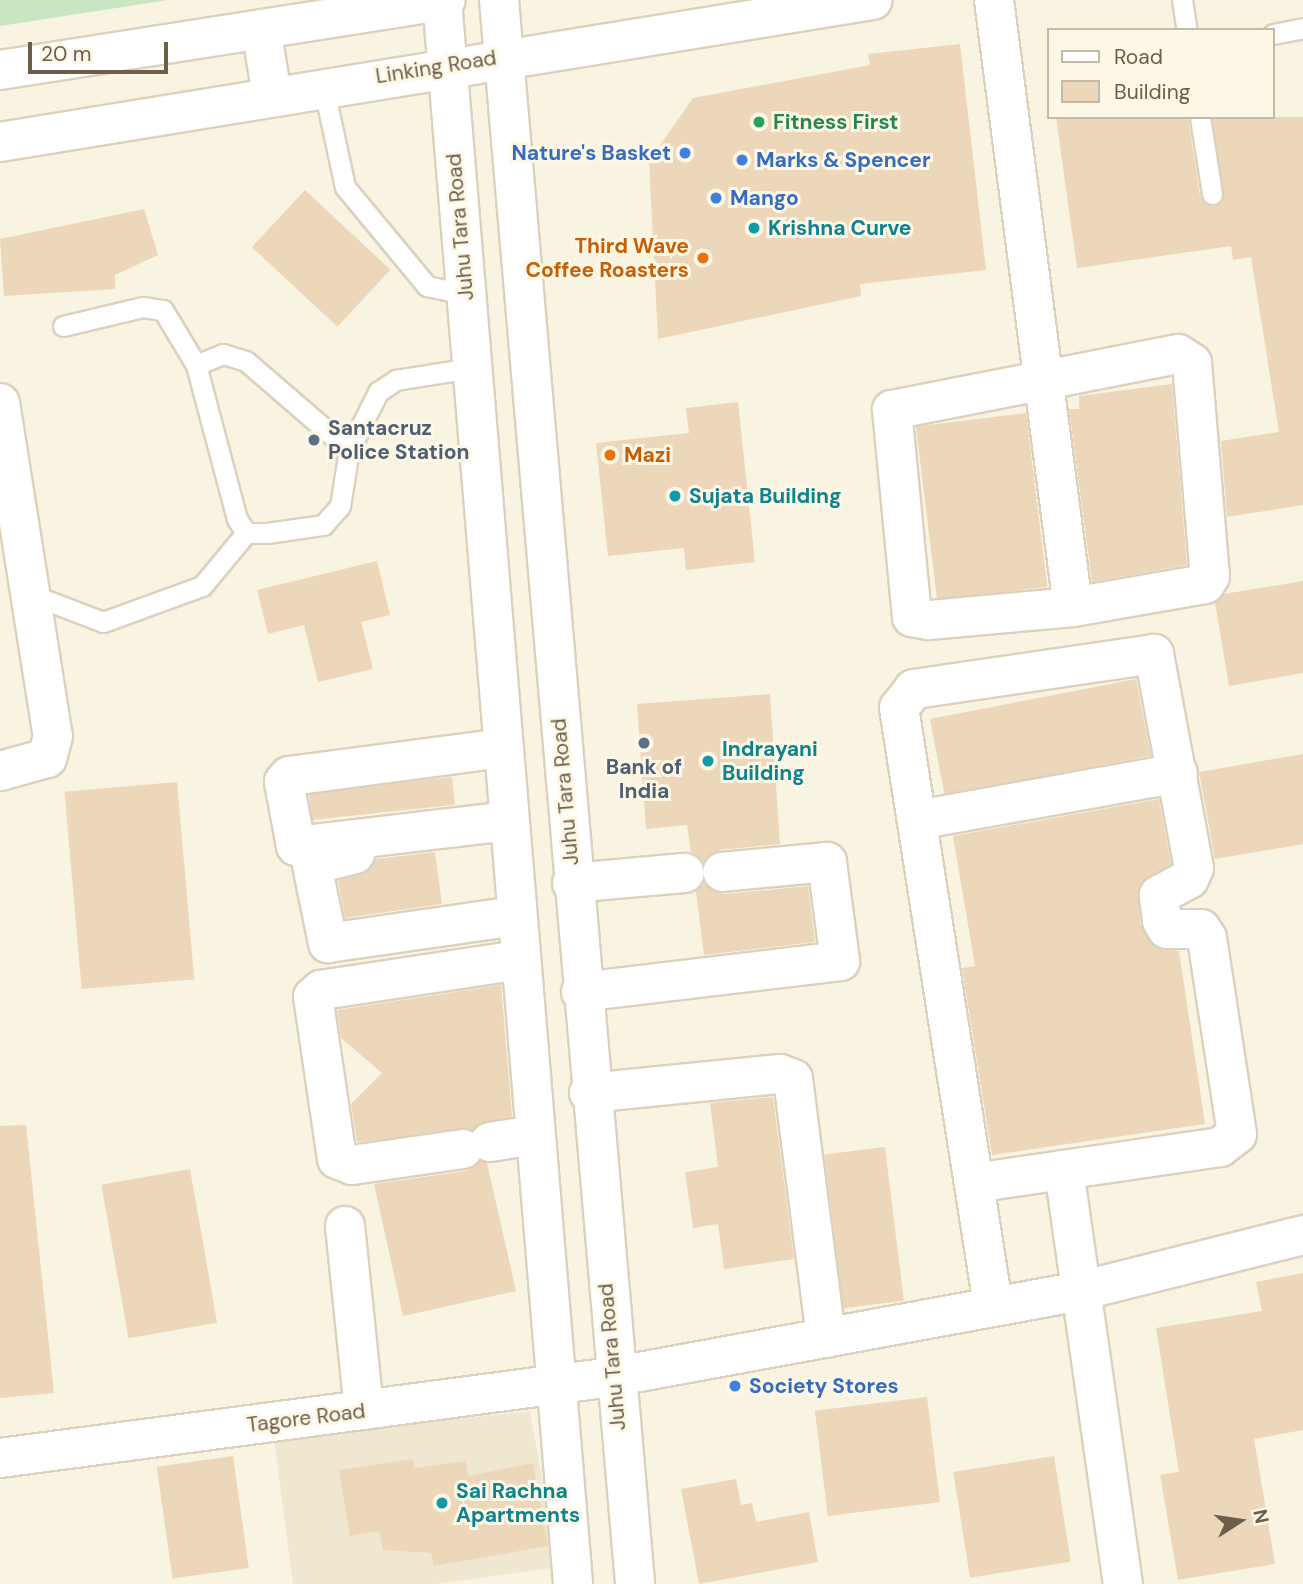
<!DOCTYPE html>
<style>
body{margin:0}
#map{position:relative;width:1303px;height:1584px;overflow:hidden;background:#f9f4e1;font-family:"DM Sans",sans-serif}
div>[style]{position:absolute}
.residential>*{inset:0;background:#f0e7d0}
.green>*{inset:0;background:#cae5c1}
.building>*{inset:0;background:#ecd7bb;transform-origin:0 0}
.roads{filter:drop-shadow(2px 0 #dcd1be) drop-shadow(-2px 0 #dcd1be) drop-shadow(0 2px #dcd1be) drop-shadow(0 -2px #dcd1be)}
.service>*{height:19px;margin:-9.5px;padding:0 9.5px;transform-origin:9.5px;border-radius:9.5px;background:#fff}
.minor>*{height:38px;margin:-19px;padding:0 19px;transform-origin:19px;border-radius:19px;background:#fff}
.secondary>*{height:38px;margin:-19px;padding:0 19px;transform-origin:19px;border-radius:19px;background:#fff}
.dots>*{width:19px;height:19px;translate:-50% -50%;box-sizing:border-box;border:4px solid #fdf8e6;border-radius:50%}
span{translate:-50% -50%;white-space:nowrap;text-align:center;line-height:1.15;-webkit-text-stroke:6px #fdf8e6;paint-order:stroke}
.street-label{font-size:21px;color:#6d5d4b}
.leisure-label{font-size:21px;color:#27864d;font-weight:700}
.left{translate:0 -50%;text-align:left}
.shop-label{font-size:21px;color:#366cbe;font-weight:700}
.right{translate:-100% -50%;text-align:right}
.culture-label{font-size:21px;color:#0d838f;font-weight:700}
.food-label{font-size:21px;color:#c56008;font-weight:700}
.service-label{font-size:21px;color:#4e5e75;font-weight:700}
.legend{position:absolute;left:1047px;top:28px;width:228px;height:91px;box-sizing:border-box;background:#fdf8e6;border:2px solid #c3baa8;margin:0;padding:9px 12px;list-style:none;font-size:21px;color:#6d5d4b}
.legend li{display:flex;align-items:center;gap:14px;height:35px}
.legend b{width:35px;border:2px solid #c3baa8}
.north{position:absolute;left:1205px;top:1486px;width:70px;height:70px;-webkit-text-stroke:5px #fdf8e6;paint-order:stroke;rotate:78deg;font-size:19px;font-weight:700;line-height:28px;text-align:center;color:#6d5d4b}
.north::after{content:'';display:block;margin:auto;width:24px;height:32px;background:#6d5d4b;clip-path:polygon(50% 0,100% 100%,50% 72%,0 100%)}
.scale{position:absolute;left:28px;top:42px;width:140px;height:32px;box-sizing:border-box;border:4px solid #6d5d4b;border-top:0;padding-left:9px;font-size:21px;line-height:24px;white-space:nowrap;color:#6d5d4b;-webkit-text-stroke:5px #fdf8e6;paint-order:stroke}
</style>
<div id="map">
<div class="residential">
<i style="clip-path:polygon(530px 1411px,558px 1567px,436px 1584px,293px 1584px,274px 1439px)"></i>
</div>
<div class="green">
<i style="clip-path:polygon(0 0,168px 0,0 26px)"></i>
</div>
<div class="building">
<i style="clip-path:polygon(960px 44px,986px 270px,860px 284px,861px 296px,658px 339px,649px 161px,693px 98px,870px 65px,868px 54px)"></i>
<i style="clip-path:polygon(1056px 117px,1188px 117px,1200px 196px,1213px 206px,1224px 193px,1212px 117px,1303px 117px,1303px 505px,1227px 517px,1221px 441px,1279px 432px,1251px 257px,1233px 260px,1231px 246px,1077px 268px)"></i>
<i style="left:305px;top:190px;width:117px;height:78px;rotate:43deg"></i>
<i style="clip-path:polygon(144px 209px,158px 255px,115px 275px,115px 289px,4px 296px,0 239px)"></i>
<i style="clip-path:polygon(1172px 384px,1187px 565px,1092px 582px,1069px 409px,1079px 409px,1079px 396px)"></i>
<i style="clip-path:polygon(738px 402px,755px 562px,686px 570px,684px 548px,608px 556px,596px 443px,689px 433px,686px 408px)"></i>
<i style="left:1026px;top:413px;width:175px;height:111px;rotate:83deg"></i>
<i style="clip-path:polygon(377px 561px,390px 615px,361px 622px,373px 669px,318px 682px,304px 625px,268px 634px,257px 590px)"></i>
<i style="clip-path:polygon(1303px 581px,1303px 673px,1229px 686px,1215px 603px,1224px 594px)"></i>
<i style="left:1136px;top:679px;width:78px;height:210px;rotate:79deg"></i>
<i style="clip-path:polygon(770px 694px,780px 844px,720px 850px,703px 861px,691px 852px,687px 825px,646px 829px,637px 704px)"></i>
<i style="clip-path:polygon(1303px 754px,1303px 844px,1215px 859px,1199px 772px)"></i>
<i style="left:452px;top:777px;width:28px;height:144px;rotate:84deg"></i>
<i style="left:177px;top:782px;width:198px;height:113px;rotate:85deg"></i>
<i style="clip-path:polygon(1159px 799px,1171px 864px,1139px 886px,1140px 924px,1156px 948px,1179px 951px,1205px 1124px,992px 1155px,962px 968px,975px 966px,953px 836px)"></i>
<i style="clip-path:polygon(435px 852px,442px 904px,345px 918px,338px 881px,370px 870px,376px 859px)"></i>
<i style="clip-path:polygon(704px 884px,724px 894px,808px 886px,815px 942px,704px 955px,696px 892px)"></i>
<i style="clip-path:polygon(501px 985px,512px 1116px,473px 1130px,357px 1142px,351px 1104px,382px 1073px,341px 1038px,337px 1010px)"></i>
<i style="clip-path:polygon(773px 1097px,794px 1259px,724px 1269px,718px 1224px,693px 1228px,685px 1172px,718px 1167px,710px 1103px)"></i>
<i style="clip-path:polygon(26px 1125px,54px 1393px,0 1398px,0 1126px)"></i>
<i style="left:885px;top:1147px;width:155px;height:61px;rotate:83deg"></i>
<i style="clip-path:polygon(480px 1161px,487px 1163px,516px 1291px,403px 1316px,374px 1184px,466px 1171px)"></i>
<i style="left:190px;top:1169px;width:156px;height:90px;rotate:80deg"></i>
<i style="clip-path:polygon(1303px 1273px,1303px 1430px,1254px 1439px,1275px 1564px,1178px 1580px,1160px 1475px,1179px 1472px,1156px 1328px,1262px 1311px,1256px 1282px)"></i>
<i style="left:927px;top:1397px;width:106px;height:113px;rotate:83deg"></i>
<i style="left:233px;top:1456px;width:113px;height:77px;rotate:82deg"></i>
<i style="left:1054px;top:1456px;width:107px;height:102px;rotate:81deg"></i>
<i style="clip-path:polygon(413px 1459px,414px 1468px,466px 1461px,468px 1476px,533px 1463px,548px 1546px,434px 1566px,431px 1553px,383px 1550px,379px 1531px,350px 1536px,339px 1470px)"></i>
<i style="clip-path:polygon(736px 1479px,741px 1505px,752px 1503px,756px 1522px,809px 1512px,818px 1562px,699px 1584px,681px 1489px)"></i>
</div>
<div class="roads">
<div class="service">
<i style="left:1182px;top:0;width:30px;rotate:81deg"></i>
<i style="left:1273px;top:34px;width:31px;rotate:-11deg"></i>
<i style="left:323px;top:85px;width:104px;rotate:77.8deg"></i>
<i style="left:345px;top:187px;width:129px;rotate:50.4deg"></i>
<i style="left:427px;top:286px;width:39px;rotate:12deg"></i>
<i style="left:1200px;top:117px;width:78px;rotate:81.1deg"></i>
<i style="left:63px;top:326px;width:82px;rotate:-13.4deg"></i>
<i style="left:143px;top:307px;width:20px;rotate:9deg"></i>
<i style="left:163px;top:310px;width:64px;rotate:59deg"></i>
<i style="left:349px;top:450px;width:136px;rotate:-139.2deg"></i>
<i style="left:246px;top:361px;width:24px;rotate:-163deg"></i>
<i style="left:223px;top:354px;width:29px;rotate:158deg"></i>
<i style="left:196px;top:365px;width:159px;rotate:75.1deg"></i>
<i style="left:237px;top:519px;width:17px;rotate:57deg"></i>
<i style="left:246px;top:533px;width:21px"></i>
<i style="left:267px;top:533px;width:57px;rotate:-8.1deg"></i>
<i style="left:323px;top:525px;width:25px;rotate:-48deg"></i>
<i style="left:340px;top:506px;width:57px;rotate:-80.9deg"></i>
<i style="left:349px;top:450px;width:65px;rotate:-63.4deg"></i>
<i style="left:378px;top:392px;width:22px;rotate:-34deg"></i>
<i style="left:396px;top:380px;width:77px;rotate:-9deg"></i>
<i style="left:30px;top:594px;width:78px;rotate:21deg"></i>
<i style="left:103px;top:622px;width:105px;rotate:-20deg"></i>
<i style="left:202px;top:586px;width:69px;rotate:-50.3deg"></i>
</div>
<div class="minor">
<i style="left:994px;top:0;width:612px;rotate:82.58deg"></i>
<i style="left:1178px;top:354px;width:17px;rotate:33deg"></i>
<i style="left:1192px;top:363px;width:214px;rotate:85.2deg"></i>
<i style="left:1210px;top:576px;width:9px;rotate:122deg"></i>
<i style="left:1205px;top:584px;width:134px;rotate:170.1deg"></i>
<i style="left:1073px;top:607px;width:145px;rotate:174.8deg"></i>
<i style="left:929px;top:620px;width:17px;rotate:-170deg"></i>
<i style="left:912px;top:617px;width:208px;rotate:-95.5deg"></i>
<i style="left:892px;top:410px;width:291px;rotate:-11.1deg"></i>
<i style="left:0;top:403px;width:337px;rotate:81deg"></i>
<i style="left:53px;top:736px;width:23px;rotate:105deg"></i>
<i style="left:47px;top:758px;width:49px;rotate:164.5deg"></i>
<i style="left:503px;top:748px;width:216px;rotate:172.5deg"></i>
<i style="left:289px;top:776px;width:8px;rotate:130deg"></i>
<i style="left:284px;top:782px;width:65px;rotate:79.4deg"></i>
<i style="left:296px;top:846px;width:213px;rotate:-6.7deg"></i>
<i style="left:917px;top:820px;width:265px;rotate:-10.2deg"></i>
<i style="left:355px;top:854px;width:44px;rotate:165.7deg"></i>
<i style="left:312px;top:865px;width:80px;rotate:78.4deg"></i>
<i style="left:328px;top:943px;width:190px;rotate:-8.2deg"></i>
<i style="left:572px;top:883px;width:113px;rotate:-5.1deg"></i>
<i style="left:581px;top:992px;width:261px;rotate:-6.8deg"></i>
<i style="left:840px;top:961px;width:100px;rotate:-97.5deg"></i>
<i style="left:827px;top:862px;width:105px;rotate:174.6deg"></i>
<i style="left:589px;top:1093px;width:192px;rotate:-5.7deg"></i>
<i style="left:780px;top:1074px;width:14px;rotate:21deg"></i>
<i style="left:793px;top:1079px;width:261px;rotate:82.7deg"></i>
<i style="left:490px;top:1142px;width:45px;rotate:-9deg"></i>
<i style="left:463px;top:1149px;width:112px;rotate:171.8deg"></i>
<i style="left:352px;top:1165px;width:16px;rotate:-158deg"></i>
<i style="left:337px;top:1159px;width:164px;rotate:-98.4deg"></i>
<i style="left:313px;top:997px;width:11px;rotate:-41deg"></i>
<i style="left:321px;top:990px;width:201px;rotate:-8.6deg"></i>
<i style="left:1064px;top:1170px;width:418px;rotate:81.9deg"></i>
<i style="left:974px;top:1183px;width:249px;rotate:-8.3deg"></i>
<i style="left:1220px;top:1147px;width:21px;rotate:-37deg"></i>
<i style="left:1237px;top:1134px;width:198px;rotate:-98.7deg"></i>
<i style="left:1207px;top:938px;width:11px;rotate:-124deg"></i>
<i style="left:1201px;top:929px;width:34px;rotate:180deg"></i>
<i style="left:1167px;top:929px;width:9px;rotate:-122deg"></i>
<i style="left:1162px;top:921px;width:26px;rotate:-97deg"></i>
<i style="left:1159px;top:895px;width:34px;rotate:-28deg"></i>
<i style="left:1189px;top:879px;width:12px;rotate:-66deg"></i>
<i style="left:1194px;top:868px;width:218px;rotate:-100.6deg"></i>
<i style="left:1154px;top:654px;width:243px;rotate:171.7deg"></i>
<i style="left:914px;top:689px;width:24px;rotate:128deg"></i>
<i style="left:899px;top:708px;width:604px;rotate:81.05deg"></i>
<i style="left:345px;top:1226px;width:185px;rotate:84.1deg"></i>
<i style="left:0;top:1458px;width:617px;rotate:-7.54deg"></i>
<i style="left:612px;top:1377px;width:480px;rotate:-10.4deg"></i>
<i style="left:1084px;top:1290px;width:226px;rotate:-14.1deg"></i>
</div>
<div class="secondary">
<i style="left:442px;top:0;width:1589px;rotate:85.27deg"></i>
<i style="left:499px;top:0;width:1590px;rotate:85.09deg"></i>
<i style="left:261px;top:29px;width:67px;rotate:80.5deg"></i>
<i style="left:0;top:70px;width:451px;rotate:-8.9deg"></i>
<i style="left:0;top:142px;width:884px;rotate:-9.24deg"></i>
</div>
</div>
<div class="dots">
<i style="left:759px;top:122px;background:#2e9e5b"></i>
<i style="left:685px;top:153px;background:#3f7fe0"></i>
<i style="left:742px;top:160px;background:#3f7fe0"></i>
<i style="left:716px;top:198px;background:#3f7fe0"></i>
<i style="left:754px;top:228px;background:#0f9aa8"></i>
<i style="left:703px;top:258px;background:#e8710a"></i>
<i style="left:314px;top:440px;background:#5c6f8a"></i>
<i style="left:610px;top:455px;background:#e8710a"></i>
<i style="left:675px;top:496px;background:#0f9aa8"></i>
<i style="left:644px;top:743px;background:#5c6f8a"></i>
<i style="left:708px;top:761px;background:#0f9aa8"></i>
<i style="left:735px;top:1386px;background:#3f7fe0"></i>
<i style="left:442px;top:1503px;background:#0f9aa8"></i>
</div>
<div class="street-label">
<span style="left:436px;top:67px;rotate:-9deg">Linking Road</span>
<span style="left:460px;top:227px;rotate:-95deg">Juhu Tara Road</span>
<span style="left:565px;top:792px;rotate:-95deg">Juhu Tara Road</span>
<span style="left:612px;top:1357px;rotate:-95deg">Juhu Tara Road</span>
<span style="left:306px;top:1418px;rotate:-7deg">Tagore Road</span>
</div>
<div class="leisure-label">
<span class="left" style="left:773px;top:122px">Fitness First</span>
</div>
<div class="shop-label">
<span class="right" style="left:671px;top:153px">Nature's Basket</span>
<span class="left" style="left:756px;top:160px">Marks &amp; Spencer</span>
<span class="left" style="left:730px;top:198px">Mango</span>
<span class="left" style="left:749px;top:1386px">Society Stores</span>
</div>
<div class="culture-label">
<span class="left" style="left:768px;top:228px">Krishna Curve</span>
<span class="left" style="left:689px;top:496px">Sujata Building</span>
<span class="left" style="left:722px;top:761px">Indrayani<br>Building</span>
<span class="left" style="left:456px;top:1503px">Sai Rachna<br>Apartments</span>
</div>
<div class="food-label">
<span class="right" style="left:689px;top:258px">Third Wave<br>Coffee Roasters</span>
<span class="left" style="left:624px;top:455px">Mazi</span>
</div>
<div class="service-label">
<span class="left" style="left:328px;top:440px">Santacruz<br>Police Station</span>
<span style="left:644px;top:779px">Bank of<br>India</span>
</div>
<ul class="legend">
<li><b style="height:9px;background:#fff"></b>Road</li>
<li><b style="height:19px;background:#ecd7bb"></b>Building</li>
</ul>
<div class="north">N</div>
<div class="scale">20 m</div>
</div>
